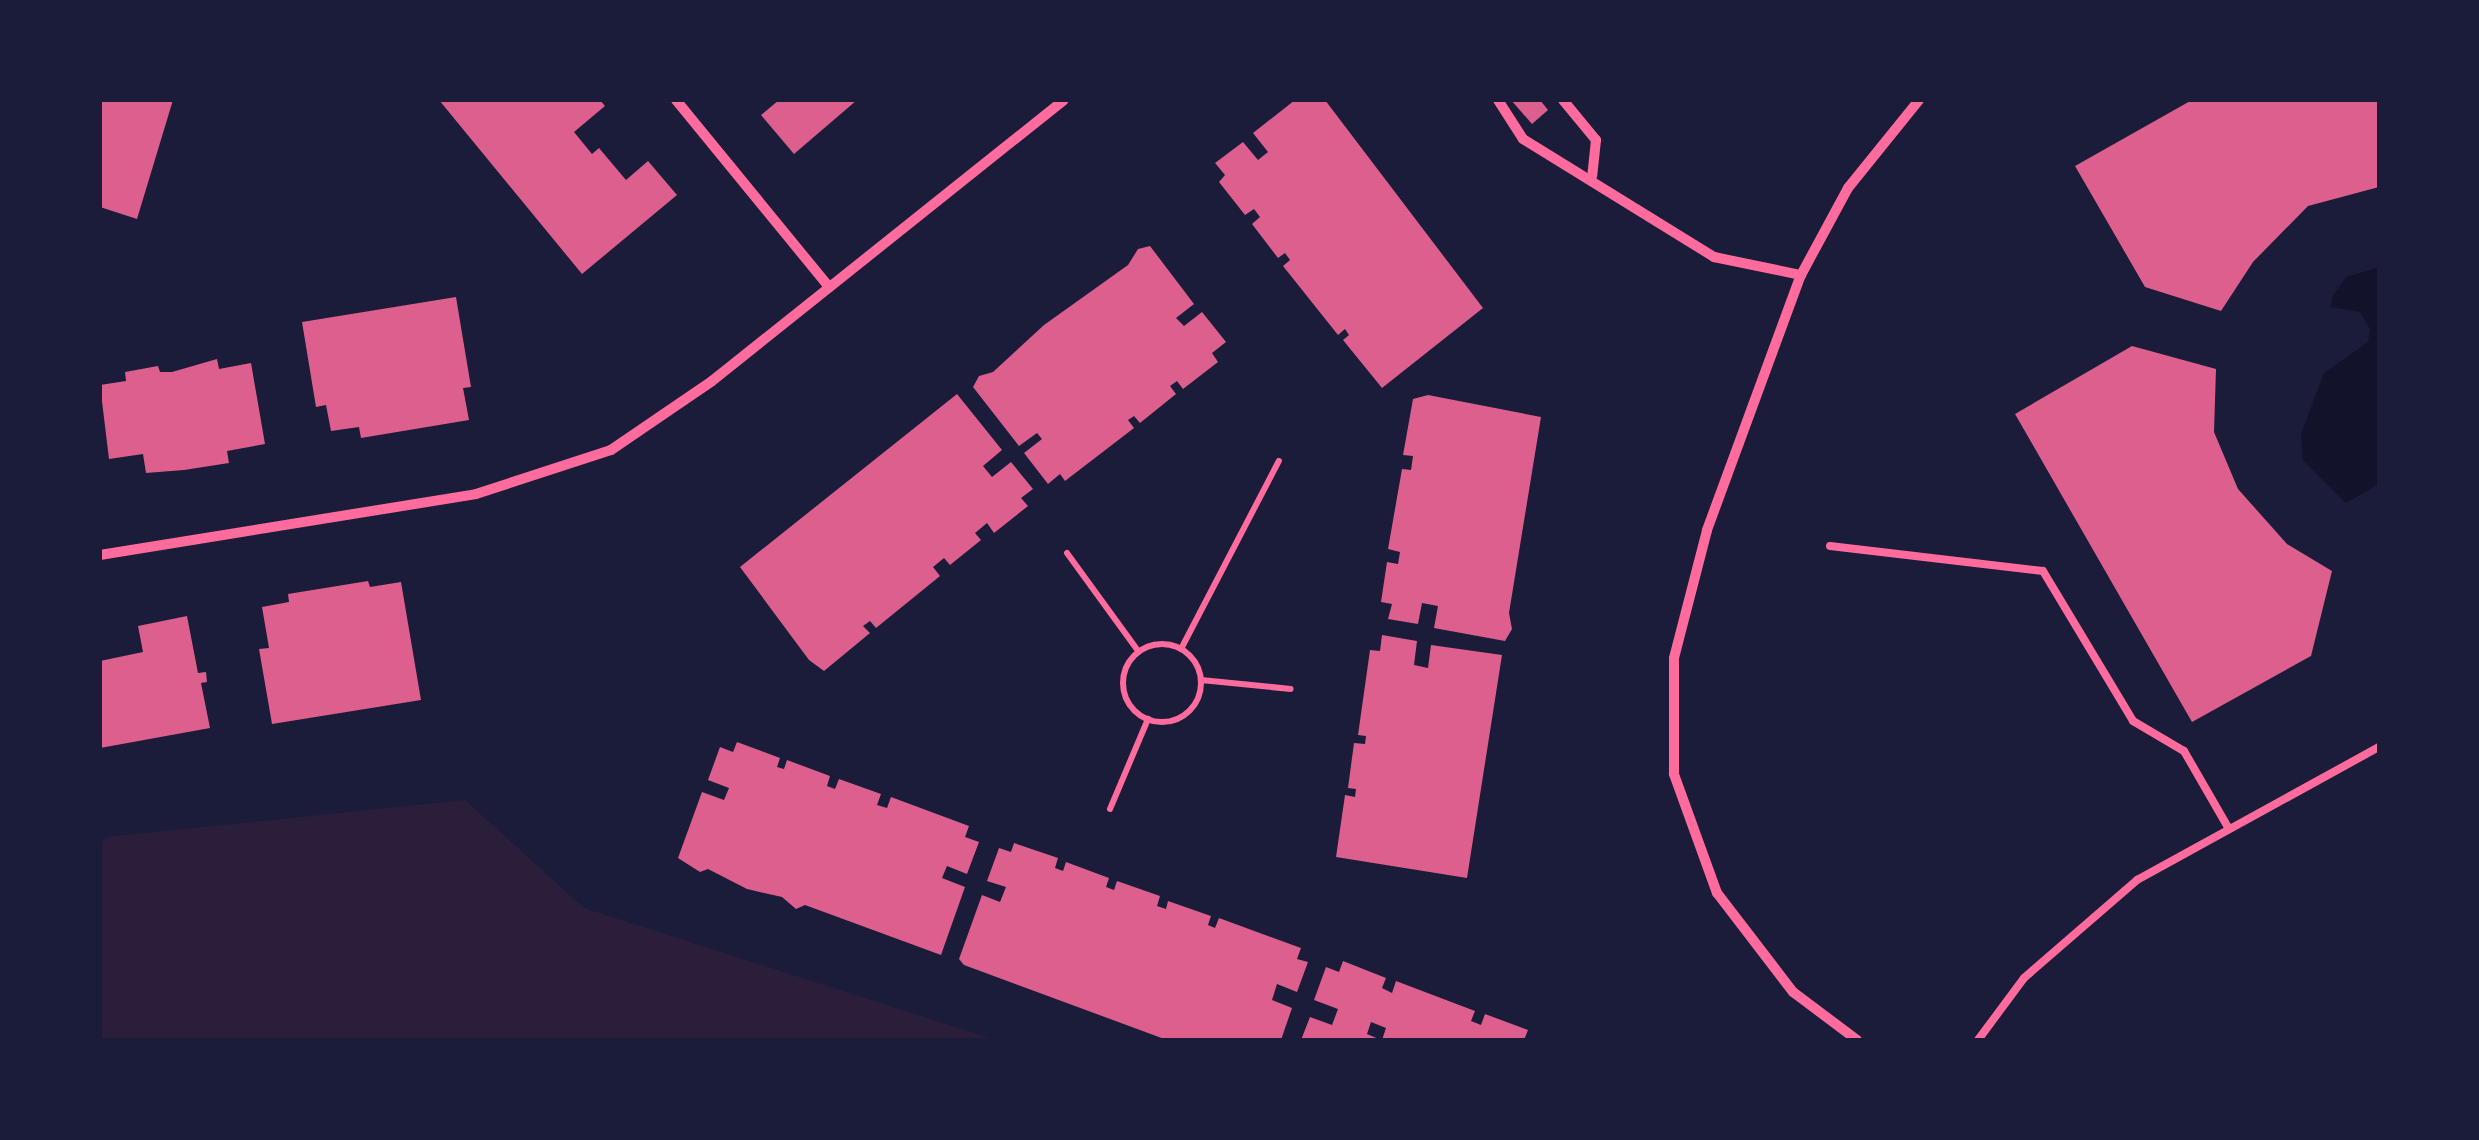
<!DOCTYPE html>
<style>
body{margin:0}
#map{position:relative;width:2479px;height:1140px;overflow:hidden;background:#1b1b3a;font-family:Signika,sans-serif}
div>[style]{position:absolute}
.green>*{inset:0;background:#2a1e3b}
.water>*{inset:0;background:#12122b}
.building>*{inset:0;background:#dd5f8e}
.path>*{height:6px;margin:-3px;padding:0 3px;transform-origin:3px;border-radius:3px;background:#ff6b9d}
.path>.ring{margin:-3px;padding:0;box-sizing:content-box;background:none;border:6px solid #ff6b9d;border-radius:50%}
.service>*{height:8px;margin:-4px;padding:0 4px;transform-origin:4px;border-radius:4px;background:#ff6b9d}
.minor>*{height:10px;margin:-5px;padding:0 5px;transform-origin:5px;border-radius:5px;background:#ff6b9d}
span{translate:-50% -50%;white-space:nowrap;text-align:center;line-height:1.15;-webkit-text-stroke:8px #1b1b3a;paint-order:stroke}
.frame{position:absolute;inset:0;border:102px solid #1b1b3a;pointer-events:none}
</style>
<div id="map">
<div class="green">
<i style="clip-path:polygon(465px 800px,584px 908px,996px 1040px,100px 1040px,100px 843px,106px 837px)"></i>
</div>
<div class="water">
<i style="clip-path:polygon(2379px 267px,2379px 484px,2346px 503px,2303px 460px,2301px 434px,2324px 373px,2368px 342px,2370px 329px,2360px 312px,2330px 307px,2333px 296px,2346px 277px)"></i>
</div>
<div class="building">
<i style="clip-path:polygon(100px 100px,173px 100px,137px 219px,100px 207px)"></i>
<i style="clip-path:polygon(439px 100px,600px 100px,605px 106px,574px 132px,592px 154px,599px 148px,626px 180px,648px 161px,677px 195px,582px 274px)"></i>
<i style="clip-path:polygon(779px 100px,857px 100px,794px 154px,761px 115px)"></i>
<i style="clip-path:polygon(1295px 100px,1325px 100px,1483px 308px,1382px 388px,1343px 340px,1349px 335px,1345px 329px,1338px 335px,1283px 266px,1290px 260px,1285px 253px,1278px 258px,1252px 224px,1260px 217px,1254px 209px,1245px 215px,1219px 182px,1225px 175px,1215px 163px,1243px 142px,1258px 160px,1268px 152px,1253px 133px)"></i>
<i style="clip-path:polygon(1511px 100px,1540px 100px,1548px 110px,1532px 124px)"></i>
<i style="clip-path:polygon(2192px 100px,2379px 100px,2379px 187px,2308px 206px,2253px 262px,2221px 311px,2145px 287px,2075px 166px)"></i>
<i style="clip-path:polygon(1150px 246px,1194px 304px,1176px 318px,1184px 326px,1202px 312px,1226px 342px,1212px 353px,1218px 362px,1183px 389px,1177px 381px,1170px 386px,1176px 394px,1140px 423px,1134px 416px,1128px 420px,1134px 428px,1065px 481px,1060px 474px,1048px 484px,1024px 453px,1042px 439px,1037px 433px,1019px 446px,973px 387px,979px 376px,993px 372px,1044px 325px,1128px 265px,1138px 249px)"></i>
<i style="clip-path:polygon(456px 297px,471px 387px,463px 388px,469px 420px,361px 438px,359px 427px,331px 431px,326px 405px,316px 407px,302px 322px)"></i>
<i style="clip-path:polygon(2132px 346px,2216px 369px,2214px 432px,2238px 489px,2287px 544px,2332px 571px,2311px 656px,2192px 722px,2015px 414px)"></i>
<i style="clip-path:polygon(217px 359px,219px 369px,251px 363px,265px 444px,227px 451px,229px 463px,184px 470px,146px 473px,143px 454px,109px 459px,100px 385px,126px 381px,125px 372px,158px 366px,160px 372px,172px 372px)"></i>
<i style="clip-path:polygon(957px 394px,1002px 450px,983px 466px,992px 477px,1011px 462px,1033px 489px,1021px 498px,1028px 506px,994px 533px,987px 523px,975px 533px,981px 540px,950px 565px,944px 558px,933px 567px,940px 576px,876px 628px,870px 621px,863px 626px,870px 633px,824px 671px,809px 660px,740px 567px)"></i>
<i style="clip-path:polygon(1428px 395px,1541px 417px,1509px 613px,1512px 629px,1505px 641px,1434px 628px,1438px 606px,1422px 603px,1418px 624px,1388px 619px,1392px 604px,1381px 602px,1387px 562px,1398px 564px,1400px 552px,1388px 549px,1402px 469px,1411px 470px,1413px 456px,1403px 455px,1413px 399px)"></i>
<i style="clip-path:polygon(368px 581px,370px 587px,401px 582px,421px 700px,272px 724px,259px 649px,269px 648px,262px 607px,289px 602px,288px 594px)"></i>
<i style="clip-path:polygon(187px 616px,198px 673px,206px 672px,207px 682px,201px 683px,210px 728px,100px 748px,100px 661px,143px 652px,138px 626px)"></i>
<i style="clip-path:polygon(1382px 635px,1417px 641px,1414px 665px,1428px 668px,1431px 645px,1502px 655px,1467px 878px,1336px 857px,1345px 795px,1355px 797px,1356px 789px,1348px 788px,1354px 743px,1365px 744px,1366px 736px,1358px 735px,1370px 650px,1380px 651px)"></i>
<i style="clip-path:polygon(737px 742px,780px 758px,777px 767px,784px 769px,787px 760px,830px 776px,827px 786px,835px 789px,839px 779px,881px 794px,877px 805px,887px 808px,891px 797px,969px 826px,965px 837px,979px 842px,967px 874px,947px 866px,942px 878px,965px 887px,941px 955px,805px 905px,796px 909px,782px 897px,747px 889px,708px 869px,700px 872px,678px 858px,702px 792px,724px 800px,729px 788px,708px 780px,720px 747px,733px 752px)"></i>
<i style="clip-path:polygon(1014px 843px,1058px 858px,1055px 868px,1063px 871px,1066px 862px,1109px 878px,1106px 887px,1114px 890px,1117px 881px,1160px 896px,1157px 906px,1166px 909px,1168px 901px,1211px 916px,1208px 925px,1215px 928px,1219px 918px,1301px 948px,1297px 959px,1308px 962px,1297px 992px,1277px 984px,1272px 1000px,1292px 1008px,1281px 1040px,1167px 1040px,964px 965px,959px 959px,982px 895px,1000px 902px,1006px 887px,987px 881px,999px 848px,1011px 852px)"></i>
<i style="clip-path:polygon(1343px 961px,1386px 978px,1382px 988px,1392px 993px,1396px 981px,1475px 1011px,1471px 1021px,1481px 1025px,1485px 1014px,1528px 1030px,1524px 1040px,1382px 1040px,1386px 1028px,1371px 1022px,1367px 1034px,1381px 1040px,1301px 1040px,1310px 1017px,1332px 1025px,1338px 1009px,1314px 1000px,1326px 967px,1339px 972px)"></i>
</div>
<div class="path">
<i style="left:1067px;top:553px;width:122px;rotate:54deg"></i>
<i class="ring" style="left:1123px;top:644px;width:72px;height:72px"></i>
<i style="left:1181px;top:649px;width:212px;rotate:-62.5deg"></i>
<i style="left:1201px;top:680px;width:90px;rotate:5.7deg"></i>
<i style="left:1110px;top:809px;width:98px;rotate:-67.1deg"></i>
</div>
<div class="service">
<i style="left:1830px;top:546px;width:214px;rotate:6.7deg"></i>
<i style="left:2043px;top:571px;width:175px;rotate:59deg"></i>
<i style="left:2133px;top:721px;width:59px;rotate:30.5deg"></i>
<i style="left:2184px;top:751px;width:90px;rotate:60deg"></i>
<i style="left:1978px;top:1040px;width:77px;rotate:-53.4deg"></i>
<i style="left:2024px;top:978px;width:150px;rotate:-40.9deg"></i>
<i style="left:2137px;top:880px;width:276px;rotate:-28.8deg"></i>
</div>
<div class="minor">
<i style="left:676px;top:100px;width:242px;rotate:50.7deg"></i>
<i style="left:1498px;top:100px;width:46px;rotate:57.3deg"></i>
<i style="left:1523px;top:139px;width:225px;rotate:31.7deg"></i>
<i style="left:1714px;top:257px;width:89px;rotate:11.7deg"></i>
<i style="left:1563px;top:100px;width:52px;rotate:50.5deg"></i>
<i style="left:1596px;top:140px;width:36px;rotate:96deg"></i>
<i style="left:100px;top:555px;width:381px;rotate:-9.2deg"></i>
<i style="left:476px;top:494px;width:142px;rotate:-18.1deg"></i>
<i style="left:611px;top:450px;width:122px;rotate:-34.3deg"></i>
<i style="left:712px;top:381px;width:450px;rotate:-38.6deg"></i>
<i style="left:1857px;top:1040px;width:80px;rotate:-143.1deg"></i>
<i style="left:1793px;top:992px;width:125px;rotate:-127.5deg"></i>
<i style="left:1717px;top:893px;width:127px;rotate:-109.9deg"></i>
<i style="left:1674px;top:774px;width:116px;rotate:-90deg"></i>
<i style="left:1674px;top:658px;width:132px;rotate:-75.5deg"></i>
<i style="left:1707px;top:530px;width:272px;rotate:-69.8deg"></i>
<i style="left:1801px;top:275px;width:99px;rotate:-61.6deg"></i>
<i style="left:1848px;top:188px;width:113px;rotate:-51.1deg"></i>
</div>
<div class="frame"></div>
</div>
